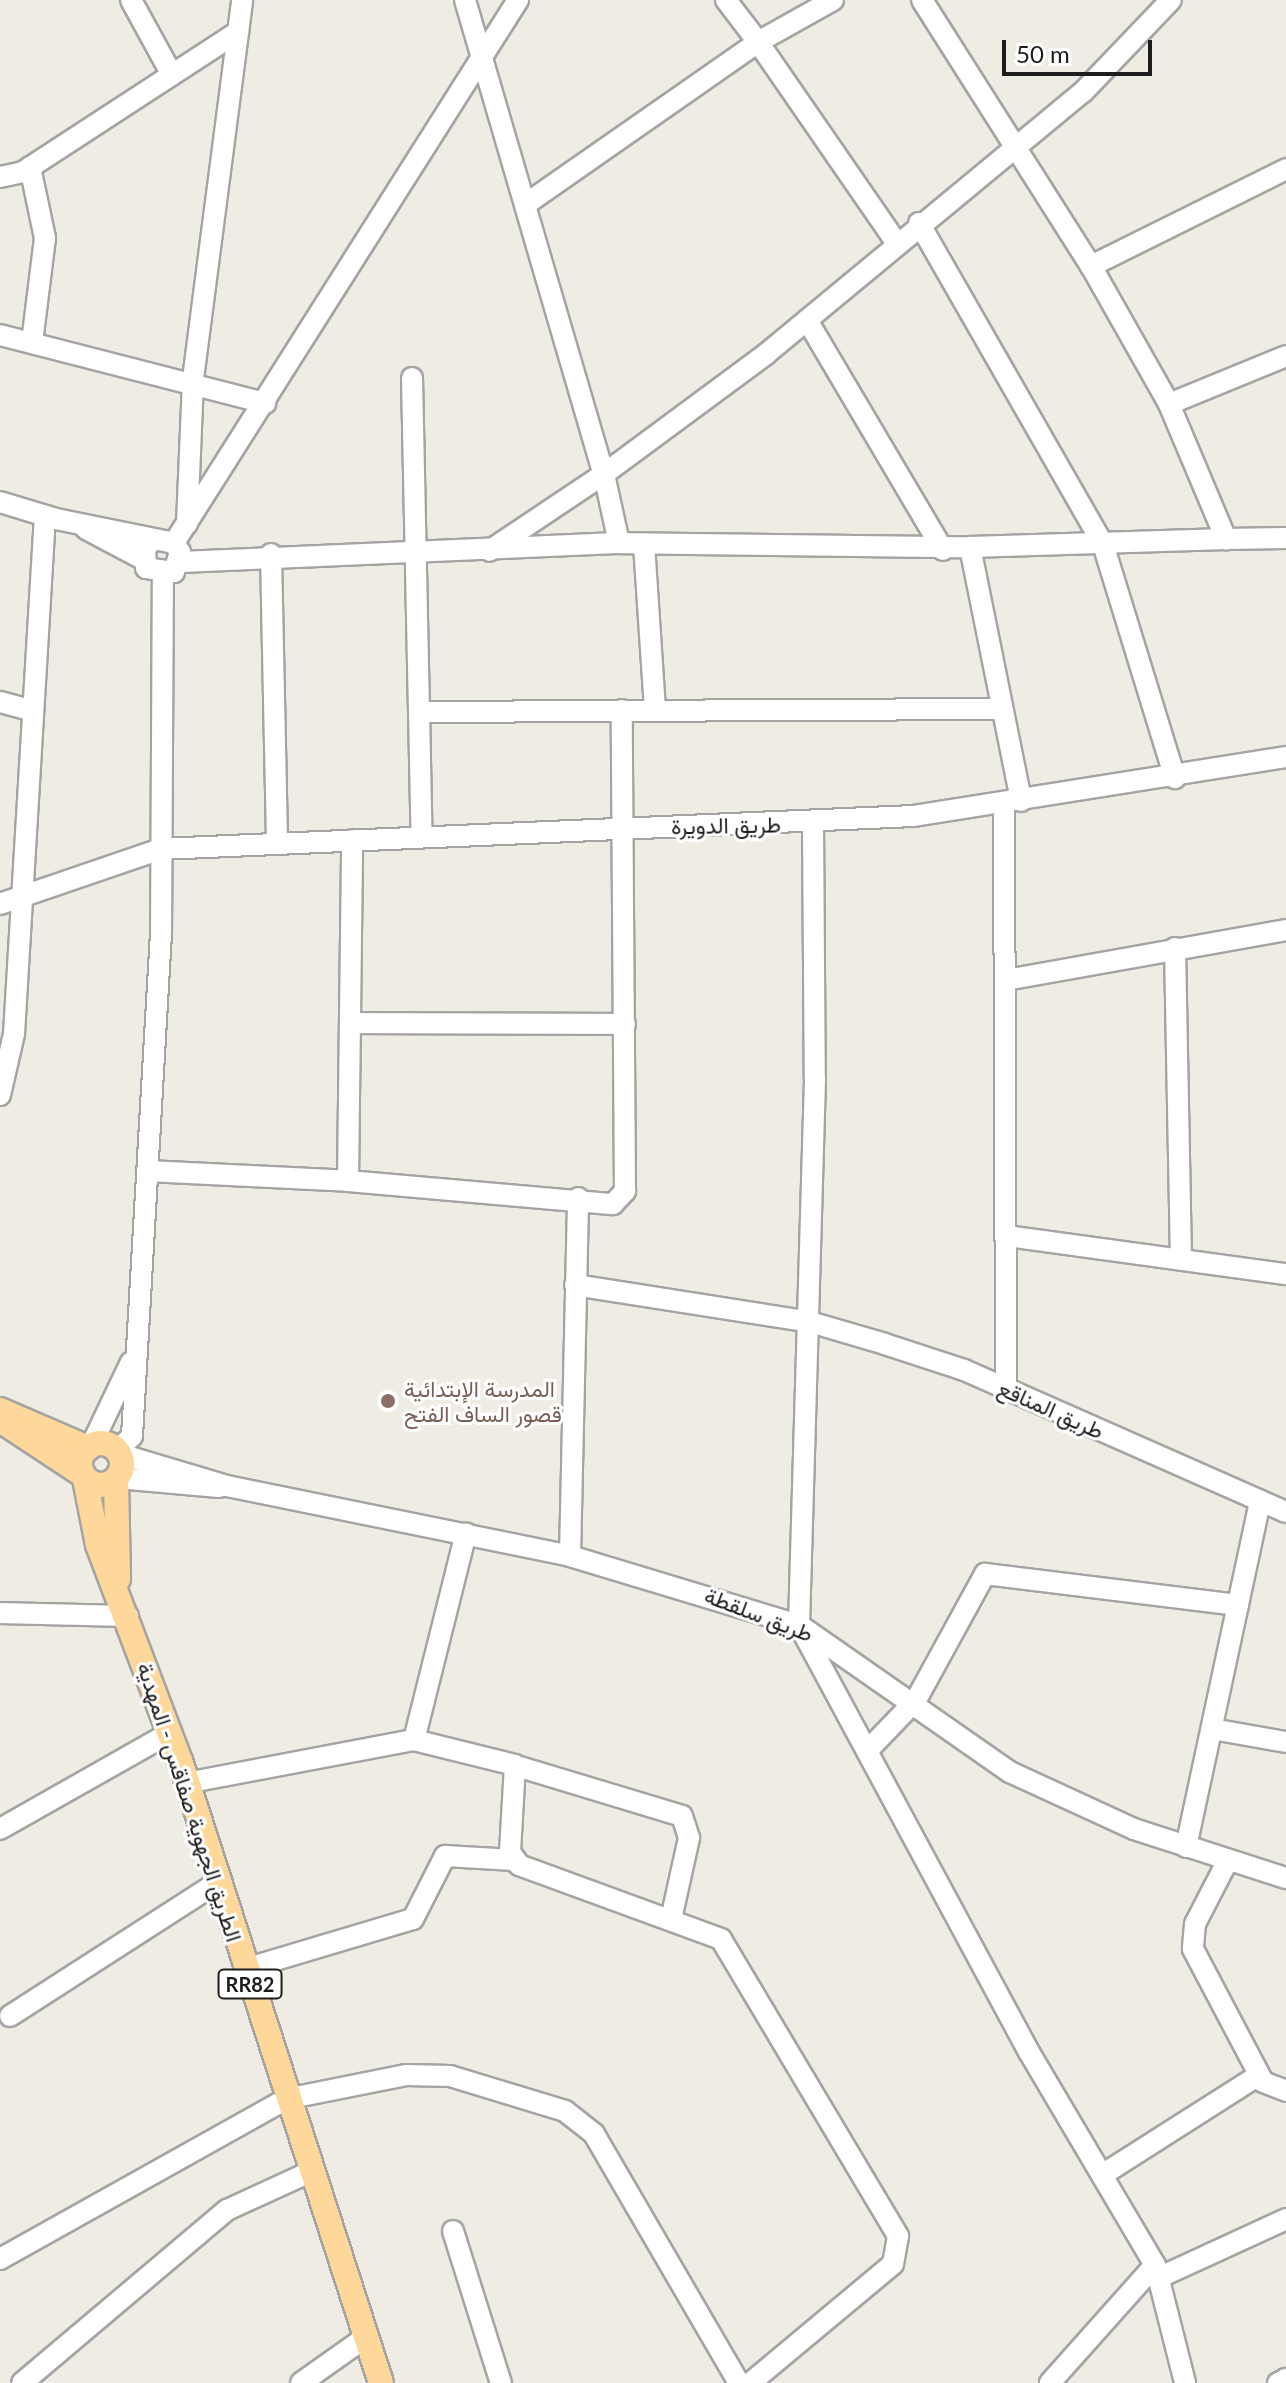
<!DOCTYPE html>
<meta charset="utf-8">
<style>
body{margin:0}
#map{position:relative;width:1286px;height:2383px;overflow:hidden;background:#efece3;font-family:Lato,Vazirmatn,sans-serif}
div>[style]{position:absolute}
.roads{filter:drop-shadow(2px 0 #a4a4a4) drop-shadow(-2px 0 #a4a4a4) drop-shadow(0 2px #a4a4a4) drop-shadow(0 -2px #a4a4a4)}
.minor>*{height:20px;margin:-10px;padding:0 10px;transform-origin:10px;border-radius:10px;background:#fff}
.major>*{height:24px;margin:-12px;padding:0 12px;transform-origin:12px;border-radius:12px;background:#fdd89a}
.major>.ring{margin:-12px;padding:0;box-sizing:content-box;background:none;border:24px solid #fdd89a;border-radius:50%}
.dots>*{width:22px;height:22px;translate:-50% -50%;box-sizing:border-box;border:4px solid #fff;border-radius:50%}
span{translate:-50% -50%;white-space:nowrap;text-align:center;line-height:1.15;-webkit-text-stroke:6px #fff;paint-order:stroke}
.shield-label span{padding:2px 6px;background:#fff;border:2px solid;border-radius:6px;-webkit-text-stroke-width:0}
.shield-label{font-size:20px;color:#1d1d1d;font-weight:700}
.street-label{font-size:22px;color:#1d1d1d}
.education-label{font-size:22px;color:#785e54}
.left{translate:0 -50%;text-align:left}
.scale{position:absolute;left:1002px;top:40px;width:150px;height:36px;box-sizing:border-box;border:4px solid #1d1d1d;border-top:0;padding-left:10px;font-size:24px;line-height:28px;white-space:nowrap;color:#1d1d1d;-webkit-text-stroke:6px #fff;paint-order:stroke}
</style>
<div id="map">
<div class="roads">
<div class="minor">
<i style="left:131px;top:0;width:85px;rotate:61.3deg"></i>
<i style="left:465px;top:0;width:494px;rotate:73.7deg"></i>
<i style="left:604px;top:474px;width:138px;rotate:146.2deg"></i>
<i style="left:726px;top:0;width:53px;rotate:52.7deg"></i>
<i style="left:758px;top:42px;width:86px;rotate:-29.2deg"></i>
<i style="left:922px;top:0;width:315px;rotate:57.6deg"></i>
<i style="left:1091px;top:266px;width:159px;rotate:60.5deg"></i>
<i style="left:1169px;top:404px;width:147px;rotate:67.1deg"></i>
<i style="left:1226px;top:539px;width:256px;rotate:178.2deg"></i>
<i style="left:970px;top:547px;width:259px;rotate:78.6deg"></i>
<i style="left:30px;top:167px;width:73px;rotate:78.1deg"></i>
<i style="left:45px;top:238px;width:105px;rotate:97.1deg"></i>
<i style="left:0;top:177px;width:24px;rotate:-12deg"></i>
<i style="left:23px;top:172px;width:257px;rotate:-33.1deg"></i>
<i style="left:526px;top:204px;width:283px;rotate:-34.9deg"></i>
<i style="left:758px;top:42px;width:243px;rotate:55.4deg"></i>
<i style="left:919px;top:223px;width:370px;rotate:60.2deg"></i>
<i style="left:1103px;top:544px;width:245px;rotate:72.9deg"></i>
<i style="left:1091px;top:266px;width:218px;rotate:-26.4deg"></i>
<i style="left:807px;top:320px;width:267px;rotate:59.4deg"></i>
<i style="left:0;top:335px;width:274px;rotate:14.4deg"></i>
<i style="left:412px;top:378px;width:459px;rotate:88.8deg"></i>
<i style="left:1169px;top:404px;width:126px;rotate:-22.3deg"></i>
<i style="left:0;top:502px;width:59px;rotate:16.9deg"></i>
<i style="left:56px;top:519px;width:120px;rotate:11.5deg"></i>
<i style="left:174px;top:543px;width:11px;rotate:56deg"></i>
<i style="left:180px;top:552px;width:21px;rotate:107deg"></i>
<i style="left:174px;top:572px;width:28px;rotate:-172deg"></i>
<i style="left:146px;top:568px;width:20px;rotate:-93deg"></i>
<i style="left:145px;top:548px;width:11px;rotate:-45deg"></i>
<i style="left:187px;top:524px;width:145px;rotate:-87.6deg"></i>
<i style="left:193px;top:379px;width:382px;rotate:-82.6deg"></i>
<i style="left:86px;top:529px;width:64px;rotate:27.8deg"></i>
<i style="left:1226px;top:539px;width:60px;rotate:-1deg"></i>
<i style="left:174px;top:543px;width:643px;rotate:-57.65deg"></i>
<i style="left:619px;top:543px;width:351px;rotate:0.7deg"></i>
<i style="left:644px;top:544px;width:165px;rotate:86.2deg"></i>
<i style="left:271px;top:554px;width:289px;rotate:88.8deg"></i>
<i style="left:180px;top:562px;width:439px;rotate:-2.5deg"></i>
<i style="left:619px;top:543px;width:71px;rotate:-102.3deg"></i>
<i style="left:604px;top:474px;width:202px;rotate:-36.5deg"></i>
<i style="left:766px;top:354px;width:411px;rotate:-39.6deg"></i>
<i style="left:1083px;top:92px;width:127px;rotate:-46.3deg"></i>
<i style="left:0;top:702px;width:31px;rotate:15deg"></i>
<i style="left:419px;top:712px;width:581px;rotate:-0.3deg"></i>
<i style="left:1004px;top:805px;width:584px;rotate:89.8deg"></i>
<i style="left:813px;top:823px;width:256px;rotate:89.6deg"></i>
<i style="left:815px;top:1079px;width:546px;rotate:91.68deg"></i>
<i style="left:799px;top:1625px;width:485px;rotate:61.7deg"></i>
<i style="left:1029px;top:2052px;width:247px;rotate:59.4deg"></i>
<i style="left:1155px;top:2265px;width:158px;rotate:131.7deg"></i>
<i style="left:0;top:904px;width:170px;rotate:-18.9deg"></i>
<i style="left:161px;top:849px;width:753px;rotate:-2.51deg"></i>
<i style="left:913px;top:816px;width:378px;rotate:-9deg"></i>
<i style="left:1175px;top:948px;width:312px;rotate:88.9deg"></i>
<i style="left:1006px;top:980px;width:284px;rotate:-10.1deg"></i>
<i style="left:350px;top:1023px;width:275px;rotate:0.2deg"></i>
<i style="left:0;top:1095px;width:63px;rotate:-77.1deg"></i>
<i style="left:14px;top:1034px;width:519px;rotate:-86.58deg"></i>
<i style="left:147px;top:1171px;width:201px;rotate:2.8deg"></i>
<i style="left:348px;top:1181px;width:341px;rotate:-89.3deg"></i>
<i style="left:348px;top:1181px;width:266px;rotate:5deg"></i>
<i style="left:613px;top:1204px;width:18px;rotate:-47deg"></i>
<i style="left:625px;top:1191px;width:481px;rotate:-90.4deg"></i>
<i style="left:1007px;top:1236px;width:282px;rotate:7.8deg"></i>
<i style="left:575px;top:1285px;width:238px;rotate:8.9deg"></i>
<i style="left:810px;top:1322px;width:78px;rotate:16.3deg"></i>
<i style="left:885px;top:1344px;width:83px;rotate:18.2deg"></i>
<i style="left:964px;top:1370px;width:352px;rotate:23.8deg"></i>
<i style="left:91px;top:1446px;width:93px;rotate:-64.5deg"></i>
<i style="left:117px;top:1451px;width:21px;rotate:-45deg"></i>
<i style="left:132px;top:1436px;width:499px;rotate:-86.7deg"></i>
<i style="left:161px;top:938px;width:362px;rotate:-89.7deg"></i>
<i style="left:120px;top:1454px;width:112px;rotate:16.7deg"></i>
<i style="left:227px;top:1486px;width:350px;rotate:11.5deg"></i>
<i style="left:570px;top:1556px;width:239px;rotate:16.8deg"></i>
<i style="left:799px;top:1625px;width:257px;rotate:34.9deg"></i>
<i style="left:1010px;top:1772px;width:136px;rotate:24.7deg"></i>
<i style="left:1134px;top:1829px;width:160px;rotate:17.9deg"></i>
<i style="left:118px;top:1478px;width:101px;rotate:5.1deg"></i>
<i style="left:570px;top:1556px;width:358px;rotate:-88.7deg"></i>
<i style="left:0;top:1613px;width:128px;rotate:1.3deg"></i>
<i style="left:1212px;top:1729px;width:75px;rotate:10deg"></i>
<i style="left:414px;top:1740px;width:213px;rotate:-75.9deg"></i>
<i style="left:867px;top:1751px;width:71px;rotate:-46.1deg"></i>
<i style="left:916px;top:1700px;width:144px;rotate:-61.3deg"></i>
<i style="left:985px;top:1574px;width:255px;rotate:7deg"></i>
<i style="left:520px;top:1767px;width:169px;rotate:16.8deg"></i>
<i style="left:682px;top:1816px;width:23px;rotate:72deg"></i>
<i style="left:689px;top:1838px;width:83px;rotate:102.5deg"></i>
<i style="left:186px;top:1783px;width:232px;rotate:-10.7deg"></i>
<i style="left:414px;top:1740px;width:104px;rotate:13.9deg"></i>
<i style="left:515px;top:1765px;width:87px;rotate:93.3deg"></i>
<i style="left:510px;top:1852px;width:16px;rotate:55deg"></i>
<i style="left:519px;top:1865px;width:215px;rotate:20.1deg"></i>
<i style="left:721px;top:1939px;width:346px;rotate:59.2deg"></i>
<i style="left:898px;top:2236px;width:28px;rotate:100deg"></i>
<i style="left:893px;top:2264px;width:186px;rotate:140.2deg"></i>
<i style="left:0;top:1829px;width:195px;rotate:-29.5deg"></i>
<i style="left:1186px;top:1847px;width:354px;rotate:-77.9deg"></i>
<i style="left:1228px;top:1860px;width:72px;rotate:117.3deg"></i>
<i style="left:1195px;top:1924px;width:25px;rotate:95deg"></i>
<i style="left:1193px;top:1949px;width:150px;rotate:62.2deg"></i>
<i style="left:1263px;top:2082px;width:25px;rotate:21deg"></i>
<i style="left:245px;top:1969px;width:175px;rotate:-16.6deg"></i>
<i style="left:413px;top:1919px;width:71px;rotate:-63.1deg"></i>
<i style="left:445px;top:1856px;width:69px;rotate:3.3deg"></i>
<i style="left:10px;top:2016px;width:247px;rotate:-32.8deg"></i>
<i style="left:1102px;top:2175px;width:186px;rotate:-32.5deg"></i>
<i style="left:453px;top:2231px;width:159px;rotate:72.5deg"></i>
<i style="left:0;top:2259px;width:328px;rotate:-29.2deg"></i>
<i style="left:286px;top:2099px;width:122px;rotate:-11.3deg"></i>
<i style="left:406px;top:2075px;width:44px;rotate:1.3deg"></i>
<i style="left:450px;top:2076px;width:120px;rotate:16.9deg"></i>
<i style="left:565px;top:2111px;width:37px;rotate:38deg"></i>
<i style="left:594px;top:2134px;width:288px;rotate:59.8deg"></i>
<i style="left:1156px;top:2268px;width:119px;rotate:75.8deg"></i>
<i style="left:1158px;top:2278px;width:141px;rotate:-24.7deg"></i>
<i style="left:22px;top:2383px;width:268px;rotate:-40.2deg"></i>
<i style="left:227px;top:2210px;width:89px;rotate:-24.6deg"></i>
<i style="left:301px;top:2383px;width:80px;rotate:-35.3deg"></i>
<i style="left:1278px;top:2383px;width:9px;rotate:-27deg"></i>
</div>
<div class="major">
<i style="left:0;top:1410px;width:96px;rotate:23.4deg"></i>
<i style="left:0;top:1420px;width:98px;rotate:33.4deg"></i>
<i class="ring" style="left:80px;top:1443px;width:18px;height:18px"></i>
<i style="left:85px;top:1479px;width:67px;rotate:78.9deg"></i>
<i style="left:98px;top:1545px;width:233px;rotate:69.2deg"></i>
<i style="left:181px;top:1763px;width:651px;rotate:72.12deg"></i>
<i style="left:116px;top:1480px;width:99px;rotate:88.8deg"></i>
</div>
</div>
<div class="dots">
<i style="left:388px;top:1401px;background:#8d6e63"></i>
</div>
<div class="shield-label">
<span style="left:250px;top:1984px">RR82</span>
</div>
<div class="street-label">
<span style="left:726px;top:825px;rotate:-1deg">طريق الدويرة</span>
<span style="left:1051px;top:1409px;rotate:24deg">طريق المناقع</span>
<span style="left:759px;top:1614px;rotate:21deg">طريق سلقطة</span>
<span style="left:190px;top:1802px;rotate:72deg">الطريق الجهوية صفاقس - المهدية</span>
</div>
<div class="education-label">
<span class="left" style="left:404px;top:1401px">المدرسة الإبتدائية<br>قصور الساف الفتح</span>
</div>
<div class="scale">50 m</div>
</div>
